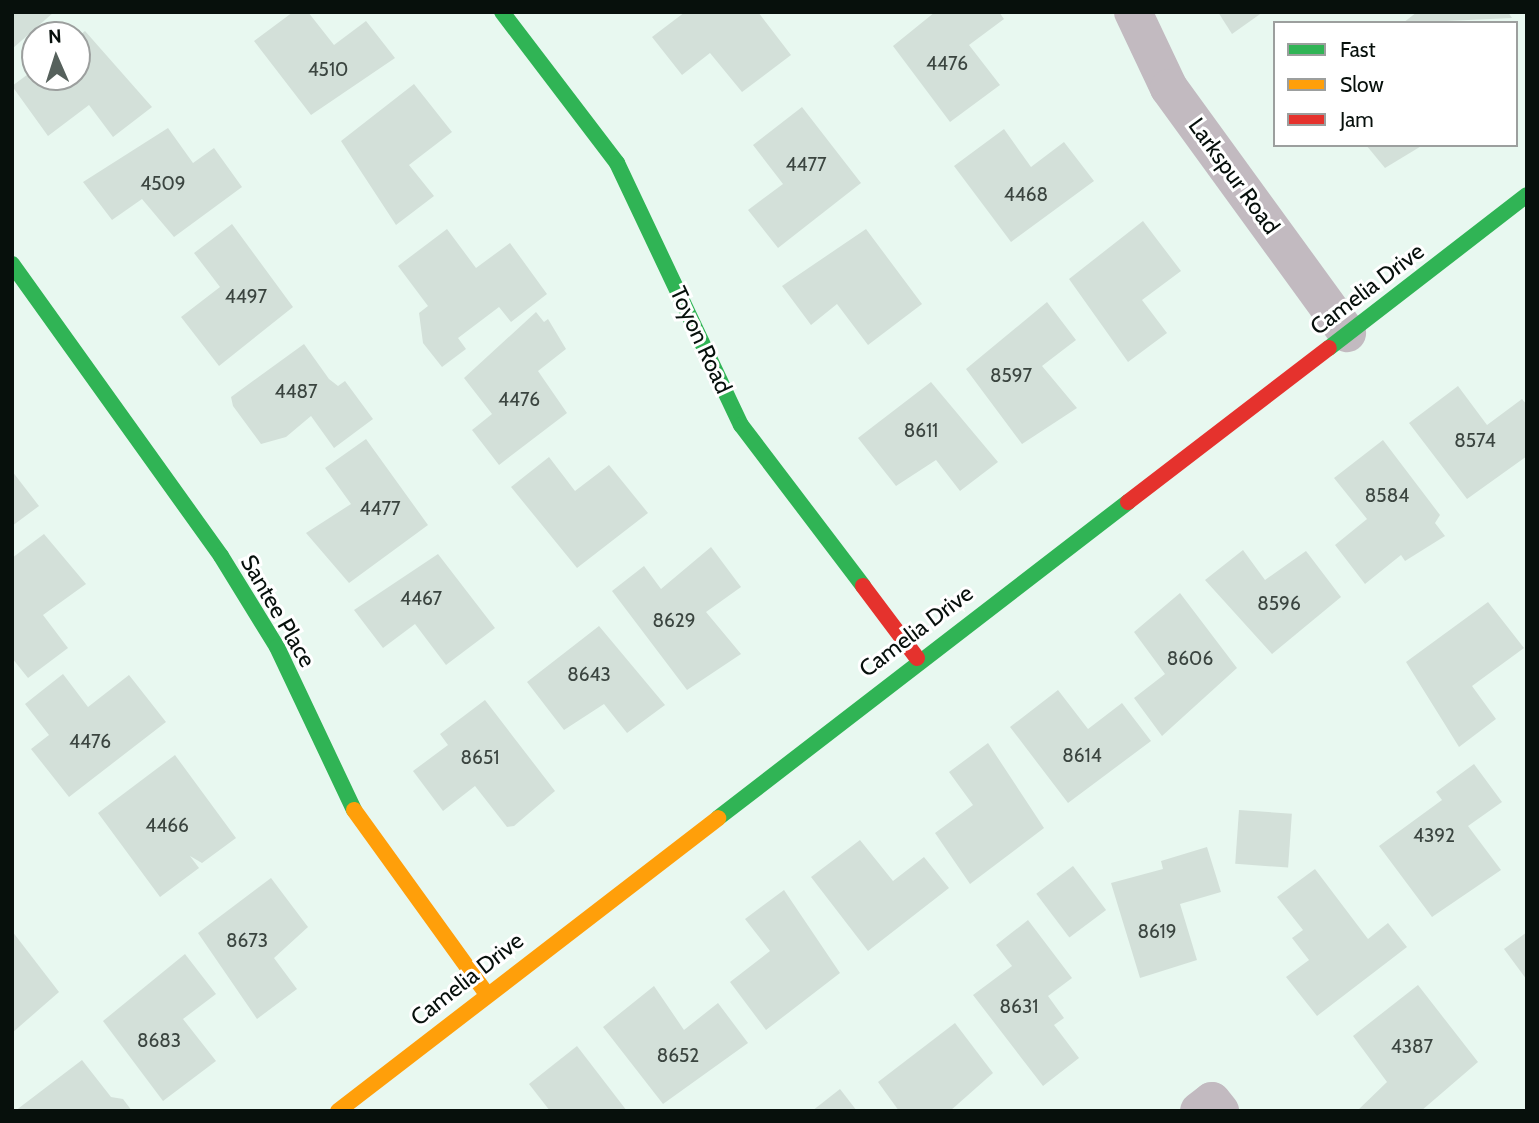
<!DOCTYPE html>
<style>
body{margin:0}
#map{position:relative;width:1539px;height:1123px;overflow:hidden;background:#e8f8f0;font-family:Cabin,sans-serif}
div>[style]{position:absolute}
.building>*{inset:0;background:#d3e0d9;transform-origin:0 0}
.street>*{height:38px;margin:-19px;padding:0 19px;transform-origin:19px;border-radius:19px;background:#c2bac0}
.fast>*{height:16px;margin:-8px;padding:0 8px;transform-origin:8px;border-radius:8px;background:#30b455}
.slow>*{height:16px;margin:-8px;padding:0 8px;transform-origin:8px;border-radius:8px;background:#ff9f0a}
.jam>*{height:16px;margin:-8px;padding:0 8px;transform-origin:8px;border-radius:8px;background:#e5322d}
span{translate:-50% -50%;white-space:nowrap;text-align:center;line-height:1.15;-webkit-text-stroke:6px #fff;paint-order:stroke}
.number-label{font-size:19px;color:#3b4540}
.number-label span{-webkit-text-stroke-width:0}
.street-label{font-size:23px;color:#07100c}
.frame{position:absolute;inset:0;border:14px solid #07100c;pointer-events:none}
.legend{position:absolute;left:1273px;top:21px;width:245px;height:126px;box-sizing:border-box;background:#fff;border:2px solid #9c9f9e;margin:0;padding:9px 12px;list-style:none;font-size:21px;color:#07100c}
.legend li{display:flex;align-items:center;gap:14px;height:35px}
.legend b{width:35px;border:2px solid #9c9f9e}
.north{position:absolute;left:21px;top:21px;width:70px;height:70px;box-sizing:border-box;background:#fff;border:2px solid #9c9f9e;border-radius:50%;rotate:357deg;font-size:19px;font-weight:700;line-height:28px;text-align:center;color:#07100c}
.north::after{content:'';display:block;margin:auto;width:24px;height:32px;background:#56615c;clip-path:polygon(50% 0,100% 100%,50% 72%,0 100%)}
</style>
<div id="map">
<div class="building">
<i style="clip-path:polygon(12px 12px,54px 12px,12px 49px)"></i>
<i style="clip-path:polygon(293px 12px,308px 12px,334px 45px,366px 21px,395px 58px,311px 115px,254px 41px)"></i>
<i style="clip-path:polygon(685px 12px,758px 12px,791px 55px,742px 92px,710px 53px,682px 75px,652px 37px)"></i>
<i style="clip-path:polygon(935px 12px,999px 12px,1004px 19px,969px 45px,1000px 85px,950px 122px,893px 46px)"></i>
<i style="clip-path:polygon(1218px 12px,1263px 12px,1232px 34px)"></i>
<i style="clip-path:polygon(1417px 12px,1508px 12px,1512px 18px,1403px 23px)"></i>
<i style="clip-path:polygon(85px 31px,152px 107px,113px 137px,89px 105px,48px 136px,12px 86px,35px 69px,35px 77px,77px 77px,77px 37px)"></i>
<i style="clip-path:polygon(414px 84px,452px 132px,409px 165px,434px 196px,396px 225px,341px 141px)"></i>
<i style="clip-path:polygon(802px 107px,861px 183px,778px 248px,748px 210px,783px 184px,753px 145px)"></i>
<i style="clip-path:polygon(168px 128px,193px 163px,214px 148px,242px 187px,174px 237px,142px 199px,112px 220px,83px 182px)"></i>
<i style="clip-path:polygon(1004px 129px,1031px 167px,1064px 142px,1094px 181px,1011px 242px,954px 166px)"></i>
<i style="clip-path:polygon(1366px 145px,1423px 145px,1385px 168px)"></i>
<i style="clip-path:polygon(1143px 221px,1181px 271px,1142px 300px,1167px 333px,1128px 362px,1069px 279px)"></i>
<i style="clip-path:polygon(232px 224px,293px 307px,219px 366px,181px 317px,220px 287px,194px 253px)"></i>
<i style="clip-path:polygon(447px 229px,476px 268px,510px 243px,547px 294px,511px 322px,499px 307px,458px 338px,466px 349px,442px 367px,423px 343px,419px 313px,428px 306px,398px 266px)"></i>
<i style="clip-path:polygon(866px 229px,922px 304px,868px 345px,837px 304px,811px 325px,782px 286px)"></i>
<i style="clip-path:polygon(1047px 302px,1076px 340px,1042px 366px,1077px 408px,1022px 444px,966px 369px)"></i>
<i style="clip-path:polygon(536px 312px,544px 322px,548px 319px,566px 349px,538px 371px,567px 413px,499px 465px,472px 430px,492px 414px,464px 378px)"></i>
<i style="clip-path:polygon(304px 344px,329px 379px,338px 386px,345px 381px,373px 419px,334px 448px,311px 416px,286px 437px,261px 444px,233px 406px,231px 397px)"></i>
<i style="clip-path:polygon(931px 382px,998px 462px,960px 491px,936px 460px,896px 486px,858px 438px)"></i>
<i style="clip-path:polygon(1458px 386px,1487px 425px,1522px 399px,1527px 405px,1527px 456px,1467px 499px,1409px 423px)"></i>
<i style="clip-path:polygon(366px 439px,428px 525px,349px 583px,306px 533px,351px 504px,325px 468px)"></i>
<i style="clip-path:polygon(1383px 440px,1440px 515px,1435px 523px,1445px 536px,1405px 561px,1401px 555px,1365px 584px,1335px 545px,1367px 519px,1334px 478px)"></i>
<i style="clip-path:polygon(549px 457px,575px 491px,609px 465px,648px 513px,577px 568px,511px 487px)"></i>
<i style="clip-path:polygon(12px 471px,39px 506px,12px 526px)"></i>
<i style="clip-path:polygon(44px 534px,86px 584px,43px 615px,68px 648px,28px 678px,12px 658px,12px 558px)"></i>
<i style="clip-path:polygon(711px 547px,741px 587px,706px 612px,741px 654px,687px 690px,612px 591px,644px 566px,661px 589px)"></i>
<i style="clip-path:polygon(1243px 550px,1265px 580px,1306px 551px,1341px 597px,1272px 654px,1205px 580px)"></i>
<i style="clip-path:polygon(438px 554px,495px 628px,446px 665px,415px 624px,383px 648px,354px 610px)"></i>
<i style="clip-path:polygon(1180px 593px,1237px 668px,1162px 736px,1134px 698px,1165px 674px,1134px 632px)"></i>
<i style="clip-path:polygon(1488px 602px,1524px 648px,1472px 686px,1496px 719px,1459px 747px,1406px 662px)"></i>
<i style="clip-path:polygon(599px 626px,665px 705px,627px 733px,604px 704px,564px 730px,527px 682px)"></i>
<i style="clip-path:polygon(63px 674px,88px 707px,129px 675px,166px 722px,69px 797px,31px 749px,49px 735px,25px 704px)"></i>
<i style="clip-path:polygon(1058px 690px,1088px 729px,1122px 703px,1151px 741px,1068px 803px,1010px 727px)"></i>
<i style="clip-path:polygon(485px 700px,555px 791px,514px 826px,507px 827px,475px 786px,443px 811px,413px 771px,448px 745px,440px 734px)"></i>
<i style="clip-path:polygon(988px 743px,1044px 828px,970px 884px,935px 833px,973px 805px,949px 772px)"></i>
<i style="clip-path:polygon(175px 755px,236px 838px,202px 863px,190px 856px,199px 868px,160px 897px,98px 813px)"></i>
<i style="clip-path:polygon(1474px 764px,1502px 802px,1468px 826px,1501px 870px,1432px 917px,1379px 846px,1442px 800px,1436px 792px)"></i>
<i style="left:1239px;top:810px;width:53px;height:54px;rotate:4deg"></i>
<i style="clip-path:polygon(860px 840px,893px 881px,924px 857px,949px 888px,868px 951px,811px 877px)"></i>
<i style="clip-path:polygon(1207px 847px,1221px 892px,1180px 904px,1197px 960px,1140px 978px,1111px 883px,1163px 869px,1161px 861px)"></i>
<i style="left:1073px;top:866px;width:55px;height:46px;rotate:53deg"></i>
<i style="clip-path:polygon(1315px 869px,1368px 939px,1388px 923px,1407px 947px,1317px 1016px,1286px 977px,1309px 960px,1292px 938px,1303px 930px,1277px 897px)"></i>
<i style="clip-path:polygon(271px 878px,308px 927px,274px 958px,297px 989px,257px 1019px,198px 933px)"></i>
<i style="clip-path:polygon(784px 890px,840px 973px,766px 1030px,730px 982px,770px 951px,745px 919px)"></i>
<i style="clip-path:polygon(1028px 920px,1072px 978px,1048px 996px,1064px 1018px,1054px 1025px,1079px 1058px,1043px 1086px,973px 995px,1012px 966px,996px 945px)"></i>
<i style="clip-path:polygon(12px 931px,59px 992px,12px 1033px)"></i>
<i style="clip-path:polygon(1527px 932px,1527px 980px,1504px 949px)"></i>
<i style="clip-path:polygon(185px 954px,216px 994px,183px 1019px,216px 1061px,163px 1101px,103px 1021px)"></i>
<i style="clip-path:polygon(1418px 985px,1478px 1062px,1421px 1111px,1357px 1111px,1387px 1082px,1353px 1036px)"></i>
<i style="clip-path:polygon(654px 986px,684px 1030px,718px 1003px,748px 1043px,663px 1104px,603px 1027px)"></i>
<i style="clip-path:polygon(955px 1023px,993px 1073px,950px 1111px,899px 1111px,878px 1082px)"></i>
<i style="clip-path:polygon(577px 1046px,627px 1111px,550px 1111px,529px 1084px)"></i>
<i style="clip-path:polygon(82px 1060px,111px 1097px,123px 1099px,132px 1111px,15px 1111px)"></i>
<i style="clip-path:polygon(840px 1089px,857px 1111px,812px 1111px)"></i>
</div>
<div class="street">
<i style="left:1133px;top:12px;width:84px;rotate:64.7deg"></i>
<i style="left:1169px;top:88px;width:303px;rotate:54deg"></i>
<i style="left:1199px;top:1111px;width:16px;rotate:-38deg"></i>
<i style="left:1212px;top:1101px;width:13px;rotate:51deg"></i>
</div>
<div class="fast">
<i style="left:502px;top:12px;width:190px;rotate:52.7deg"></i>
<i style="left:617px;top:163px;width:290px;rotate:64.7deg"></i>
<i style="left:741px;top:425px;width:202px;rotate:52.8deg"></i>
<i style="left:12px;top:264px;width:359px;rotate:54.4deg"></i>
<i style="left:221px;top:556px;width:107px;rotate:58.4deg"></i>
<i style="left:277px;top:647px;width:180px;rotate:64.7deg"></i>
<i style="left:1329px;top:348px;width:250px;rotate:-37.7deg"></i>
<i style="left:718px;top:818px;width:518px;rotate:-37.62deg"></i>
</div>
<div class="slow">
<i style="left:354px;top:810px;width:226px;rotate:54.2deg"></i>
<i style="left:338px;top:1111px;width:480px;rotate:-37.6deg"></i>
</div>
<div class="jam">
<i style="left:1128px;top:502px;width:253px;rotate:-37.5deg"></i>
<i style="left:863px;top:586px;width:90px;rotate:53.1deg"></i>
</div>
<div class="number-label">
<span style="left:947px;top:64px">4476</span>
<span style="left:328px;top:70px">4510</span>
<span style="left:806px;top:165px">4477</span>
<span style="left:163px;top:184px">4509</span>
<span style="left:1026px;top:195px">4468</span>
<span style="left:246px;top:297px">4497</span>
<span style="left:1011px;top:376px">8597</span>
<span style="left:296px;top:392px">4487</span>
<span style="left:519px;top:400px">4476</span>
<span style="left:921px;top:431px">8611</span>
<span style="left:1475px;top:441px">8574</span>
<span style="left:1387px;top:496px">8584</span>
<span style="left:380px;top:509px">4477</span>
<span style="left:421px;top:599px">4467</span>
<span style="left:1279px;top:604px">8596</span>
<span style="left:674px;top:621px">8629</span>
<span style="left:1190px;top:659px">8606</span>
<span style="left:589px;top:675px">8643</span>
<span style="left:90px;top:742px">4476</span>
<span style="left:1082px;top:756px">8614</span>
<span style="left:480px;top:758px">8651</span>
<span style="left:167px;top:826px">4466</span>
<span style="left:1434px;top:836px">4392</span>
<span style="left:1157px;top:932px">8619</span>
<span style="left:247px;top:941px">8673</span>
<span style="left:1019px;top:1007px">8631</span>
<span style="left:159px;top:1041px">8683</span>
<span style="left:1412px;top:1047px">4387</span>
<span style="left:678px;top:1056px">8652</span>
</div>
<div class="street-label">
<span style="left:1234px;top:176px;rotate:54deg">Larkspur Road</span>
<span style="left:1367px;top:289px;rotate:-37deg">Camelia Drive</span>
<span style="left:701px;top:340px;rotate:65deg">Toyon Road</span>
<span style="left:278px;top:611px;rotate:60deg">Santee Place</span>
<span style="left:916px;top:631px;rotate:-37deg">Camelia Drive</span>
<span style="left:467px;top:979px;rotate:-38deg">Camelia Drive</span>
</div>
<div class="frame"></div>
<ul class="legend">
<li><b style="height:9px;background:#30b455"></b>Fast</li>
<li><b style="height:9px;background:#ff9f0a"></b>Slow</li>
<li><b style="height:9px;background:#e5322d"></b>Jam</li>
</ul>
<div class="north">N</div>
</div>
